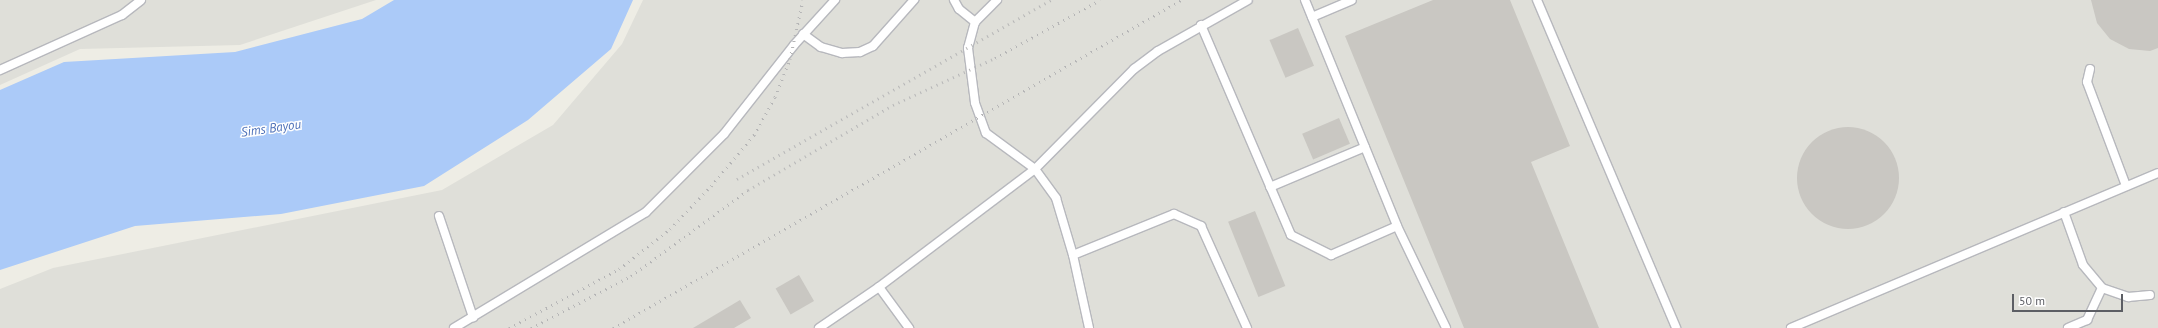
<!DOCTYPE html>
<style>
body{margin:0}
#map{position:relative;width:2158px;height:328px;overflow:hidden;background:#eeede5;font-family:"PT Sans",sans-serif}
div>[style]{position:absolute}
.industrial>*{inset:0;background:#dfdfd9}
.water>*{inset:0;background:#abcaf8}
.building>*{inset:0;background:#c9c7c2;transform-origin:0 0}
.round{border-radius:50%}
.roads{filter:drop-shadow(1px 0 #b7b8bd) drop-shadow(-1px 0 #b7b8bd) drop-shadow(0 1px #b7b8bd) drop-shadow(0 -1px #b7b8bd)}
.service>*{height:8px;margin:-4px;padding:0 4px;transform-origin:4px;border-radius:4px;background:#fff}
.rail>*{height:3px;margin-top:-1.5px;transform-origin:0;background:repeating-linear-gradient(90deg,#b5b5b6 0 1px,transparent 0 6px)}
span{translate:-50% -50%;white-space:nowrap;text-align:center;line-height:1.15;-webkit-text-stroke:3px #fff;paint-order:stroke}
.water-label{font-size:13px;color:#4f72b9;font-style:italic}
.scale{position:absolute;left:2012px;top:294px;width:111px;height:18px;box-sizing:border-box;border:2px solid #5c5e64;border-top:0;padding-left:5px;font-size:12px;line-height:14px;white-space:nowrap;color:#5c5e64;-webkit-text-stroke:3px #fff;paint-order:stroke}
</style>
<div id="map">
<div class="industrial">
<i style="clip-path:polygon(0 0,376px 0,240px 45px,80px 49px,0 85px)"></i>
<i style="clip-path:polygon(643px 0,2158px 0,2158px 328px,0 328px,0 289px,53px 268px,442px 190px,553px 125px,622px 44px)"></i>
</div>
<div class="water">
<i style="clip-path:polygon(394px 0,633px 0,611px 49px,528px 120px,424px 186px,281px 214px,135px 226px,0 270px,0 90px,64px 62px,235px 52px,362px 19px)"></i>
</div>
<div class="building">
<i style="clip-path:polygon(1433px 0,1510px 0,1570px 146px,1531px 162px,1599px 328px,1464px 328px,1345px 36px)"></i>
<i style="clip-path:polygon(2091px 0,2158px 0,2158px 48px,2150px 51px,2129px 49px,2110px 39px,2097px 23px)"></i>
<i style="left:1298px;top:28px;width:41px;height:31px;rotate:67deg"></i>
<i style="left:1339px;top:118px;width:28px;height:40px;rotate:67deg"></i>
<i class="round" style="left:1797px;top:127px;width:102px;height:102px"></i>
<i style="left:1255px;top:211px;width:81px;height:29px;rotate:68deg"></i>
<i style="left:799px;top:275px;width:30px;height:27px;rotate:60deg"></i>
<i style="clip-path:polygon(740px 300px,751px 318px,734px 328px,693px 328px)"></i>
</div>
<div class="roads">
<div class="service">
<i style="left:954px;top:0;width:10px;rotate:61deg"></i>
<i style="left:959px;top:9px;width:21px;rotate:39deg"></i>
<i style="left:997px;top:0;width:31px;rotate:135deg"></i>
<i style="left:975px;top:22px;width:27px;rotate:105deg"></i>
<i style="left:968px;top:48px;width:55px;rotate:82.7deg"></i>
<i style="left:975px;top:103px;width:32px;rotate:70deg"></i>
<i style="left:986px;top:133px;width:61px;rotate:36.3deg"></i>
<i style="left:1035px;top:169px;width:36px;rotate:54deg"></i>
<i style="left:1056px;top:198px;width:59px;rotate:73.4deg"></i>
<i style="left:1073px;top:255px;width:75px;rotate:77.6deg"></i>
<i style="left:1305px;top:0;width:244px;rotate:67.8deg"></i>
<i style="left:1397px;top:226px;width:113px;rotate:64.3deg"></i>
<i style="left:1537px;top:0;width:356px;rotate:67deg"></i>
<i style="left:1312px;top:17px;width:43px;rotate:-23deg"></i>
<i style="left:1201px;top:25px;width:228px;rotate:66.8deg"></i>
<i style="left:1291px;top:235px;width:45px;rotate:26.6deg"></i>
<i style="left:1331px;top:255px;width:72px;rotate:-23.7deg"></i>
<i style="left:803px;top:34px;width:22px;rotate:36deg"></i>
<i style="left:821px;top:47px;width:22px;rotate:16deg"></i>
<i style="left:842px;top:53px;width:18px;rotate:-3deg"></i>
<i style="left:860px;top:52px;width:14px;rotate:-25deg"></i>
<i style="left:873px;top:46px;width:62px;rotate:-48.3deg"></i>
<i style="left:2090px;top:69px;width:13px;rotate:103deg"></i>
<i style="left:2087px;top:82px;width:111px;rotate:69.4deg"></i>
<i style="left:0;top:70px;width:134px;rotate:-24.3deg"></i>
<i style="left:122px;top:15px;width:24px;rotate:-38deg"></i>
<i style="left:1270px;top:187px;width:103px;rotate:-22.8deg"></i>
<i style="left:2064px;top:212px;width:56px;rotate:70.3deg"></i>
<i style="left:2083px;top:265px;width:30px;rotate:50deg"></i>
<i style="left:2102px;top:288px;width:28px;rotate:19deg"></i>
<i style="left:2128px;top:297px;width:22px;rotate:-5deg"></i>
<i style="left:439px;top:216px;width:107px;rotate:71.4deg"></i>
<i style="left:1073px;top:255px;width:109px;rotate:-22.1deg"></i>
<i style="left:1174px;top:214px;width:30px;rotate:24deg"></i>
<i style="left:1201px;top:226px;width:112px;rotate:65.7deg"></i>
<i style="left:879px;top:287px;width:51px;rotate:53.8deg"></i>
<i style="left:454px;top:328px;width:224px;rotate:-31.1deg"></i>
<i style="left:646px;top:212px;width:110px;rotate:-45deg"></i>
<i style="left:724px;top:134px;width:113px;rotate:-51.8deg"></i>
<i style="left:794px;top:45px;width:61px;rotate:-47.7deg"></i>
<i style="left:819px;top:328px;width:73px;rotate:-34.3deg"></i>
<i style="left:879px;top:287px;width:196px;rotate:-37.1deg"></i>
<i style="left:1035px;top:169px;width:141px;rotate:-45.3deg"></i>
<i style="left:1134px;top:69px;width:30px;rotate:-37deg"></i>
<i style="left:1158px;top:51px;width:103px;rotate:-29.5deg"></i>
<i style="left:1791px;top:328px;width:398px;rotate:-22.9deg"></i>
<i style="left:2068px;top:328px;width:21px;rotate:-23deg"></i>
<i style="left:2087px;top:320px;width:35px;rotate:-65deg"></i>
</div>
</div>
<div class="rail">
<i style="left:737px;top:179px;width:361px;rotate:-29.7deg"></i>
<i style="left:509px;top:328px;width:125px;rotate:-28.2deg"></i>
<i style="left:619px;top:269px;width:65px;rotate:-38.1deg"></i>
<i style="left:670px;top:229px;width:59px;rotate:-46.4deg"></i>
<i style="left:711px;top:186px;width:67px;rotate:-49.9deg"></i>
<i style="left:754px;top:135px;width:43px;rotate:-61.1deg"></i>
<i style="left:775px;top:97px;width:41px;rotate:-68.5deg"></i>
<i style="left:790px;top:59px;width:60px;rotate:-77.6deg"></i>
<i style="left:531px;top:328px;width:113px;rotate:-27.5deg"></i>
<i style="left:631px;top:276px;width:145px;rotate:-36.3deg"></i>
<i style="left:748px;top:190px;width:168px;rotate:-30.4deg"></i>
<i style="left:893px;top:105px;width:112px;rotate:-24.7deg"></i>
<i style="left:995px;top:58px;width:120px;rotate:-28.9deg"></i>
<i style="left:613px;top:328px;width:656px;rotate:-30deg"></i>
</div>
<div class="water-label">
<span style="left:271px;top:129px;rotate:-8deg">Sims Bayou</span>
</div>
<div class="scale">50 m</div>
</div>
